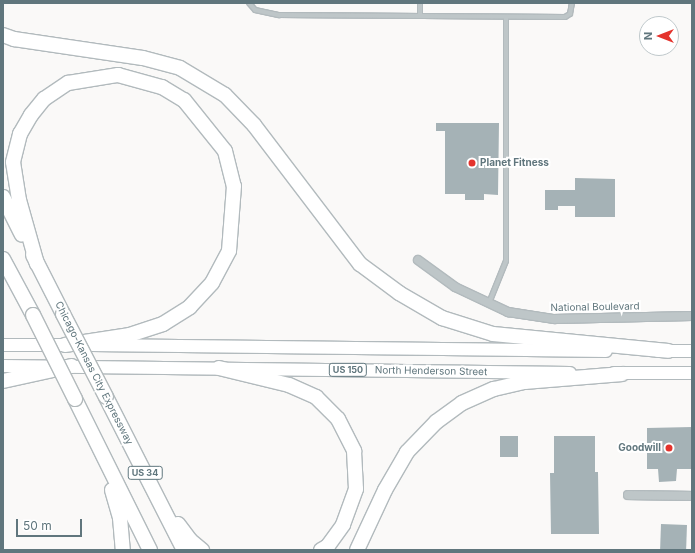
<!DOCTYPE html>
<style>
body{margin:0}
#map{position:relative;width:695px;height:553px;overflow:hidden;background:#faf9f8;font-family:Inter,sans-serif}
div>[style]{position:absolute}
.building>*{inset:0;background:#a5b2b6;transform-origin:0 0}
.roads{filter:drop-shadow(1px 0 #b2babd) drop-shadow(-1px 0 #b2babd) drop-shadow(0 1px #b2babd) drop-shadow(0 -1px #b2babd)}
.service>*{height:4px;margin:-2px;padding:0 2px;transform-origin:2px;border-radius:2px;background:#bec6c8}
.minor>*{height:8px;margin:-4px;padding:0 4px;transform-origin:4px;border-radius:4px;background:#bec6c8}
.primary>*{height:12px;margin:-6px;padding:0 6px;transform-origin:6px;border-radius:6px;background:#fff}
.motorway>*{height:14px;margin:-7px;padding:0 7px;transform-origin:7px;border-radius:7px;background:#fff}
.bridges{filter:drop-shadow(1px 0 #b2b9bb) drop-shadow(-1px 0 #b2b9bb) drop-shadow(0 1px #b2b9bb) drop-shadow(0 -1px #b2b9bb)}
.motorway-bridge>*{height:14px;margin:-7px;padding:0 7px;transform-origin:7px;border-radius:7px;background:#fff}
.dots>*{width:11px;height:11px;translate:-50% -50%;box-sizing:border-box;border:2px solid #fff;border-radius:50%}
span{translate:-50% -50%;white-space:nowrap;text-align:center;line-height:1.15;-webkit-text-stroke:4px #fff;paint-order:stroke}
.shield-label span{padding:1px 3px;background:#fff;border:1px solid;border-radius:3px;-webkit-text-stroke-width:0}
.shield-label{font-size:9px;color:#60767d;font-weight:700}
.poi-label{font-size:10px;color:#60767d;font-weight:700}
.left{translate:0 -50%;text-align:left}
.right{translate:-100% -50%;text-align:right}
.street-label{font-size:10px;color:#60767d}
.frame{position:absolute;inset:0;border:4px solid #60767d;pointer-events:none}
.north{position:absolute;left:639px;top:16px;width:40px;height:40px;box-sizing:border-box;background:#fff;border:1px solid #bfc8cb;border-radius:50%;rotate:270deg;font-size:11px;font-weight:700;line-height:16px;text-align:center;color:#60767d}
.north::after{content:'';display:block;margin:auto;width:14px;height:18px;background:#e4332d;clip-path:polygon(50% 0,100% 100%,50% 72%,0 100%)}
.scale{position:absolute;left:16px;top:519px;width:66px;height:18px;box-sizing:border-box;border:2px solid #60767d;border-top:0;padding-left:5px;font-size:12px;line-height:14px;white-space:nowrap;color:#60767d;-webkit-text-stroke:3px #fff;paint-order:stroke}
</style>
<div id="map">
<div class="building">
<i style="clip-path:polygon(436px 123px,499px 123px,498px 195px,484px 194px,484px 200px,465px 200px,465px 194px,445px 194px,445px 131px,436px 131px)"></i>
<i style="clip-path:polygon(575px 178px,615px 179px,615px 217px,575px 217px,575px 206px,558px 206px,558px 210px,545px 210px,545px 190px,575px 190px)"></i>
<i style="clip-path:polygon(692px 427px,692px 469px,677px 469px,676px 481px,659px 482px,658px 469px,647px 469px,647px 428px)"></i>
<i style="left:500px;top:436px;width:18px;height:21px"></i>
<i style="clip-path:polygon(554px 436px,595px 436px,595px 472px,598px 472px,599px 534px,551px 534px,550px 473px,554px 473px)"></i>
<i style="left:661px;top:524px;width:26px;height:26px;rotate:2deg"></i>
</div>
<div class="roads">
<div class="service">
<i style="left:249px;top:3px;width:9px;rotate:49deg"></i>
<i style="left:255px;top:10px;width:25px;rotate:12deg"></i>
<i style="left:279px;top:15px;width:286px;rotate:0.4deg"></i>
<i style="left:565px;top:17px;width:6px;rotate:-31deg"></i>
<i style="left:570px;top:14px;width:11px;rotate:-80deg"></i>
<i style="left:420px;top:16px;width:13px;rotate:-90deg"></i>
<i style="left:489px;top:303px;width:45px;rotate:-68deg"></i>
<i style="left:506px;top:261px;width:244px;rotate:-90deg"></i>
</div>
<div class="minor">
<i style="left:418px;top:260px;width:46px;rotate:36.1deg"></i>
<i style="left:455px;top:287px;width:59px;rotate:25.3deg"></i>
<i style="left:508px;top:312px;width:47px;rotate:8.7deg"></i>
<i style="left:554px;top:319px;width:138px;rotate:-1.2deg"></i>
<i style="left:628px;top:495px;width:64px;rotate:0.9deg"></i>
</div>
<div class="primary">
<i style="left:3px;top:345px;width:71px"></i>
<i style="left:92px;top:345px;width:514px;rotate:0.67deg"></i>
<i style="left:658px;top:351px;width:34px"></i>
<i style="left:3px;top:366px;width:567px;rotate:0.71deg"></i>
<i style="left:614px;top:373px;width:78px"></i>
</div>
<div class="motorway">
<i style="left:3px;top:35px;width:12px;rotate:20deg"></i>
<i style="left:14px;top:39px;width:130px;rotate:8.4deg"></i>
<i style="left:143px;top:58px;width:38px;rotate:15deg"></i>
<i style="left:180px;top:68px;width:52px;rotate:31deg"></i>
<i style="left:225px;top:95px;width:42px;rotate:46deg"></i>
<i style="left:254px;top:125px;width:175px;rotate:52.7deg"></i>
<i style="left:360px;top:264px;width:49px;rotate:36.6deg"></i>
<i style="left:399px;top:293px;width:50px;rotate:30.2deg"></i>
<i style="left:442px;top:318px;width:53px;rotate:17.4deg"></i>
<i style="left:493px;top:334px;width:176px;rotate:5.5deg"></i>
<i style="left:3px;top:197px;width:42px;rotate:63.4deg"></i>
<i style="left:33px;top:255px;width:66px;rotate:63deg"></i>
<i style="left:3px;top:259px;width:64px;rotate:61.8deg"></i>
<i style="left:37px;top:264px;width:66px;rotate:-105.7deg"></i>
<i style="left:19px;top:200px;width:38px;rotate:-99deg"></i>
<i style="left:13px;top:162px;width:29px;rotate:-76deg"></i>
<i style="left:20px;top:134px;width:22px;rotate:-60deg"></i>
<i style="left:31px;top:115px;width:21px;rotate:-51deg"></i>
<i style="left:44px;top:99px;width:29px;rotate:-34deg"></i>
<i style="left:68px;top:83px;width:51px;rotate:-9.1deg"></i>
<i style="left:118px;top:75px;width:46px;rotate:15.3deg"></i>
<i style="left:162px;top:87px;width:26px;rotate:31deg"></i>
<i style="left:184px;top:100px;width:65px;rotate:51.2deg"></i>
<i style="left:225px;top:151px;width:36px;rotate:76deg"></i>
<i style="left:234px;top:186px;width:65px;rotate:94.4deg"></i>
<i style="left:229px;top:251px;width:36px;rotate:118deg"></i>
<i style="left:212px;top:283px;width:33px;rotate:133deg"></i>
<i style="left:190px;top:307px;width:32px;rotate:148deg"></i>
<i style="left:163px;top:324px;width:35px;rotate:162deg"></i>
<i style="left:130px;top:335px;width:66px;rotate:171.3deg"></i>
<i style="left:219px;top:368px;width:72px;rotate:13.7deg"></i>
<i style="left:289px;top:385px;width:30px;rotate:24deg"></i>
<i style="left:316px;top:397px;width:31px;rotate:45deg"></i>
<i style="left:338px;top:419px;width:36px;rotate:63deg"></i>
<i style="left:354px;top:451px;width:38px;rotate:87deg"></i>
<i style="left:356px;top:489px;width:38px;rotate:110deg"></i>
<i style="left:343px;top:525px;width:26px;rotate:126deg"></i>
<i style="left:328px;top:546px;width:8px;rotate:150deg"></i>
<i style="left:3px;top:381px;width:70px;rotate:-12.4deg"></i>
<i style="left:106px;top:397px;width:172px;rotate:63deg"></i>
<i style="left:75px;top:399px;width:169px;rotate:63.6deg"></i>
<i style="left:112px;top:490px;width:29px;rotate:74deg"></i>
<i style="left:120px;top:518px;width:32px;rotate:85deg"></i>
<i style="left:178px;top:524px;width:20px;rotate:53deg"></i>
<i style="left:190px;top:540px;width:16px;rotate:40deg"></i>
<i style="left:357px;top:550px;width:66px;rotate:-65deg"></i>
<i style="left:385px;top:490px;width:44px;rotate:-59.9deg"></i>
<i style="left:407px;top:452px;width:42px;rotate:-46deg"></i>
<i style="left:436px;top:422px;width:32px;rotate:-36deg"></i>
<i style="left:462px;top:403px;width:35px;rotate:-24deg"></i>
<i style="left:494px;top:389px;width:32px;rotate:-13deg"></i>
<i style="left:525px;top:382px;width:97px;rotate:-4.7deg"></i>
</div>
</div>
<div class="bridges">
<div class="motorway-bridge">
<i style="left:63px;top:314px;width:93px;rotate:62.6deg"></i>
<i style="left:33px;top:315px;width:94px;rotate:63.4deg"></i>
</div>
</div>
<div class="dots">
<i style="left:472px;top:163px;background:#e4332d"></i>
<i style="left:669px;top:448px;background:#e4332d"></i>
</div>
<div class="shield-label">
<span style="left:348px;top:370px">US 150</span>
<span style="left:145px;top:473px">US 34</span>
</div>
<div class="poi-label">
<span class="left" style="left:480px;top:163px">Planet Fitness</span>
<span class="right" style="left:661px;top:448px">Goodwill</span>
</div>
<div class="street-label">
<span style="left:595px;top:307px;rotate:-1deg">National Boulevard</span>
<span style="left:431px;top:371px;rotate:1deg">North Henderson Street</span>
<span style="left:94px;top:373px;rotate:63deg">Chicago-Kansas City Expressway</span>
</div>
<div class="frame"></div>
<div class="north">N</div>
<div class="scale">50 m</div>
</div>
